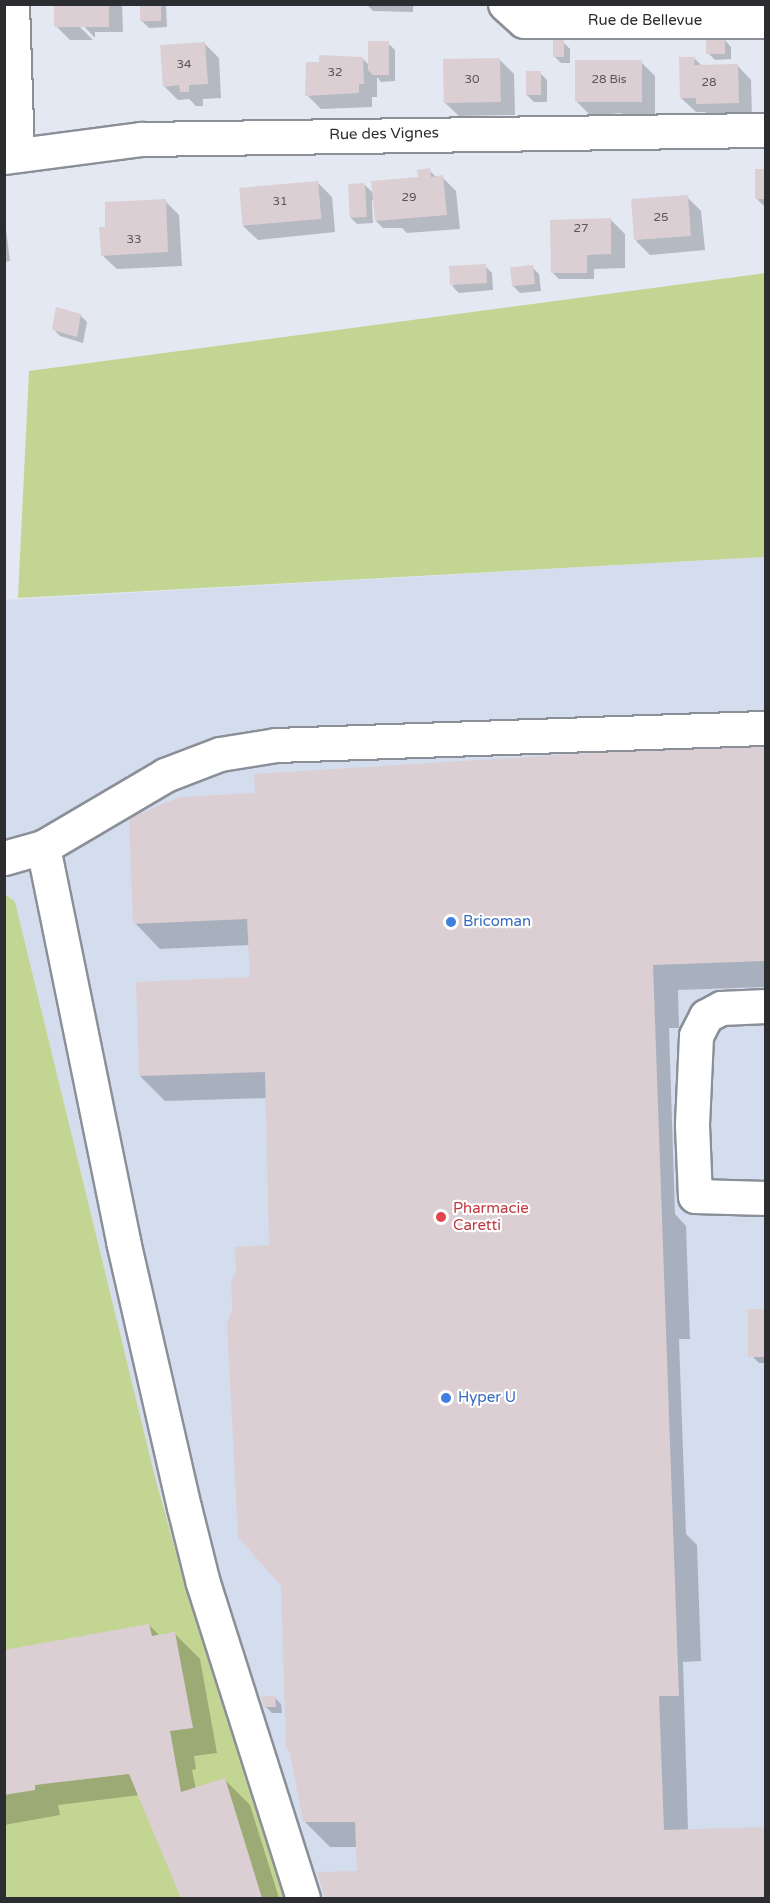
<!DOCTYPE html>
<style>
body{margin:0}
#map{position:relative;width:770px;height:1903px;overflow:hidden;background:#e3e8f2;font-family:"Varela Round",sans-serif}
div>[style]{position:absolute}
.built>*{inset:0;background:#d4dded}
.green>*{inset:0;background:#c3d593}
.shadow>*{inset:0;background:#0003}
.building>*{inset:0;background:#dbcfd4;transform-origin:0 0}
.roads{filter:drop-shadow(2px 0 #8b8f98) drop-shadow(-2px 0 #8b8f98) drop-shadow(0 2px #8b8f98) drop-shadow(0 -2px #8b8f98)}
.minor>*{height:33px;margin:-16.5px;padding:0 16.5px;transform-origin:16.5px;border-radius:16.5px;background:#fff}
.dots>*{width:16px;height:16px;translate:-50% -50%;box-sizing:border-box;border:3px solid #fff;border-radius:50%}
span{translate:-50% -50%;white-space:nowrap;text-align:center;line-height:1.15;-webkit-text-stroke:4.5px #fff;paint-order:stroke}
.number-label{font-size:12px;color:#58565a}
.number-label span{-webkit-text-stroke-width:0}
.street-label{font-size:15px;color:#2c2d31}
.shop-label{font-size:15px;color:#366cbe}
.left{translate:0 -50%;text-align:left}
.health-label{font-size:15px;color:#be3a42}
.frame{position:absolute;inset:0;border:6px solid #2c2d31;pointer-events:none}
</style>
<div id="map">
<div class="built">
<i style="clip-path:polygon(765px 557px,765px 1898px,288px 1898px,189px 1599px,155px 1477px,15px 903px,5px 893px,4px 600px)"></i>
</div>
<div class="green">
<i style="clip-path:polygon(765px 273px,765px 557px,18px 598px,29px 371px)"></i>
<i style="clip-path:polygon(4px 893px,15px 902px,155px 1477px,189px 1599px,288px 1898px,5px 1898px)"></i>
</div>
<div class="shadow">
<i style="clip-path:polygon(55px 4px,122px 4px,123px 32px,95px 32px,95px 38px,78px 20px,75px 22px,93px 40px,70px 40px,56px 26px)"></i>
<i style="clip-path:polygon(141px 4px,166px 4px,167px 27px,149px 28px,142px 21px)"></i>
<i style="clip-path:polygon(366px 4px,413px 4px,413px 12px,373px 11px)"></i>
<i style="clip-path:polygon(725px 40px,731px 47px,731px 59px,715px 60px,708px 53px)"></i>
<i style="clip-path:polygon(563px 42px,570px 49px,570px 63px,561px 63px,554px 56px)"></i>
<i style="clip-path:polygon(388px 43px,395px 50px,395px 81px,381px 82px,377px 77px,377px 97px,372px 97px,372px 107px,321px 109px,307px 95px,363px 59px,370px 66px)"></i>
<i style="clip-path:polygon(205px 44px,219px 58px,221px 98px,203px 99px,203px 106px,196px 106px,189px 99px,178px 100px,164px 86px)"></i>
<i style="clip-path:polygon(694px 58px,701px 65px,737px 65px,751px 80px,752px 116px,711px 117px,705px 112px,696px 112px,681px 98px)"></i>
<i style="clip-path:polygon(500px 60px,514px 74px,515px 115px,459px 116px,444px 102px)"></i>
<i style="clip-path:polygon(641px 62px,655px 76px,655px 116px,624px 116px,621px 113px,591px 116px,577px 102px)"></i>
<i style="clip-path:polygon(540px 73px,547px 80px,547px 102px,534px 102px,527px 95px)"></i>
<i style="clip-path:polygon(429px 170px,437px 178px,442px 177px,456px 191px,460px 229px,407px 233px,402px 228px,383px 228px,376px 221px,375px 200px,372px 200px,373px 223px,357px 224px,350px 217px,365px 185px,374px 194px,419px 178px)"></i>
<i style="clip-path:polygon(766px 171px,766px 206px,764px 206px,757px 199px)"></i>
<i style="clip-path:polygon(317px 182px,332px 197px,335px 232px,258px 240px,243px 226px)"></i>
<i style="clip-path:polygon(687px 197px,701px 211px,705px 250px,650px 255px,636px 241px)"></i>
<i style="clip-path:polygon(165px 201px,179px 215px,182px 266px,117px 269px,102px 255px)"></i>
<i style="clip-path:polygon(4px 213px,10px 261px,4px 262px)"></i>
<i style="clip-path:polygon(611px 220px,625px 234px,625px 268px,594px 269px,594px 279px,559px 279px,552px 272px)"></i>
<i style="clip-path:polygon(485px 266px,492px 273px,493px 290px,459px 293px,452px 286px)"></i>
<i style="clip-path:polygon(532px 267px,539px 274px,541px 291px,520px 293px,513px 286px)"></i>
<i style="clip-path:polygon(80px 315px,87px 322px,83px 343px,60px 336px,53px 329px)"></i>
<i style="clip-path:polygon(766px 743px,766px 987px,678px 990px,679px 1028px,669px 1028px,675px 1214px,686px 1226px,690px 1339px,679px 1339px,686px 1534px,697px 1545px,701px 1661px,683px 1662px,688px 1831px,766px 1829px,766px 1898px,326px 1898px,319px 1874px,359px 1873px,358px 1847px,330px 1847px,304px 1821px,291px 1752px,287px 1748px,267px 1098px,165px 1101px,140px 1076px,251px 979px,250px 945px,160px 949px,135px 923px,257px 794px)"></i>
<i style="clip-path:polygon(766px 1311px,766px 1363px,759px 1363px,752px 1356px)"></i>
<i style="clip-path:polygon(149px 1625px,160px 1636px,175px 1634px,200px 1659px,217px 1753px,194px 1756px,196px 1769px,192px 1770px,196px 1789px,225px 1780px,250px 1805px,279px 1898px,182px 1898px,140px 1795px,58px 1805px,60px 1815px,4px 1825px,4px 1652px)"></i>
<i style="clip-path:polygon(274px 1697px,281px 1704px,282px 1713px,272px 1713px,265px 1706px)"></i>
</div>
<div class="building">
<i style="left:54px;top:4px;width:55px;height:23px"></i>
<i style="left:140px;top:5px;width:21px;height:16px"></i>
<i style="left:706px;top:39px;width:19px;height:15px"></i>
<i style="left:553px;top:40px;width:11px;height:17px"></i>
<i style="clip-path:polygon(368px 41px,389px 41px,389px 75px,373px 75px,368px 70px)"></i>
<i style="clip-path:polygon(205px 42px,208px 84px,189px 85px,189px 92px,180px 92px,179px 85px,163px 87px,160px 45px)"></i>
<i style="clip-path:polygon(319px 55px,363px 57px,364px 84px,359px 84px,359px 93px,305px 96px,306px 62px,319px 62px)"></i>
<i style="clip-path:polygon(679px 57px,695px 57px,694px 65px,738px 64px,739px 103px,696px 104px,696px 98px,680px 98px)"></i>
<i style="left:500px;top:58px;width:44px;height:57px;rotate:89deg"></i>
<i style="left:575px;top:60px;width:67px;height:42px"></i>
<i style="left:526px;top:71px;width:15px;height:24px"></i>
<i style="clip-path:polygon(430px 168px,431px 177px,443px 175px,447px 215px,375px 221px,371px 181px,418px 177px,417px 170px)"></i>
<i style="left:766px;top:169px;width:30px;height:11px;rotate:90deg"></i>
<i style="left:318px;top:181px;width:38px;height:79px;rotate:85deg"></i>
<i style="left:365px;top:183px;width:34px;height:17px;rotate:87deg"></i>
<i style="left:688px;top:195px;width:41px;height:57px;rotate:86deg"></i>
<i style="clip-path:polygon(166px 199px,168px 252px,101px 256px,99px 227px,105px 227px,105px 202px)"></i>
<i style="clip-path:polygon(611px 218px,611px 254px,587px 255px,587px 273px,551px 273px,550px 220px)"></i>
<i style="left:486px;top:264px;width:19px;height:37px;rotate:87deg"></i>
<i style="left:533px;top:265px;width:19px;height:23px;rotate:84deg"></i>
<i style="clip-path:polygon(56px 307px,81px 314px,77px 337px,52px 330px)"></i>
<i style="clip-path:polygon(766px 742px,766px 961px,653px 965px,679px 1696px,659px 1696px,664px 1830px,766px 1827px,766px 1898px,325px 1898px,317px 1872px,357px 1871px,355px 1822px,303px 1822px,289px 1749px,286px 1749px,281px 1586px,238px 1537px,227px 1324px,232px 1310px,231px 1280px,236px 1273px,235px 1247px,269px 1245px,265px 1072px,139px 1076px,136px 982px,250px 977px,247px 919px,133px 924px,129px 818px,180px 797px,255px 793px,254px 774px)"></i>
<i style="left:766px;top:1309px;width:48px;height:18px;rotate:90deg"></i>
<i style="clip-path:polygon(149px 1624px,152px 1636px,175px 1632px,193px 1728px,170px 1731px,181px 1792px,225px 1778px,262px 1898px,181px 1898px,129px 1774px,35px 1785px,35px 1790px,4px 1795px,4px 1650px)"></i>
<i style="clip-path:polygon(262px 1696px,275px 1696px,276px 1707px,263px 1707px)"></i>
</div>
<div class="roads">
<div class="minor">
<i style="left:12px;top:4px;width:151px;rotate:88.1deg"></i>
<i style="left:505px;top:4px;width:25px;rotate:42deg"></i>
<i style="left:524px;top:21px;width:242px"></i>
<i style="left:4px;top:157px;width:138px;rotate:-7.5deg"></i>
<i style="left:141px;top:139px;width:625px;rotate:-0.83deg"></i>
<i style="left:43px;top:847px;width:402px;rotate:78.5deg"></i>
<i style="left:123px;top:1241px;width:273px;rotate:77.1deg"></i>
<i style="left:184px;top:1507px;width:78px;rotate:76deg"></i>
<i style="left:203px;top:1583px;width:330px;rotate:72.4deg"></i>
<i style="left:4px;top:858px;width:41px;rotate:-15.8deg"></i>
<i style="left:43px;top:847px;width:142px;rotate:-30.5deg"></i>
<i style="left:165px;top:775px;width:59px;rotate:-20.9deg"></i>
<i style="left:220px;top:754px;width:57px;rotate:-9.1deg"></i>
<i style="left:276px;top:745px;width:490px;rotate:-2deg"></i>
<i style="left:766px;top:1006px;width:45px;rotate:177.5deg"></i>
<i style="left:721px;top:1008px;width:17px;rotate:152deg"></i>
<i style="left:706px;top:1016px;width:22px;rotate:117deg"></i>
<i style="left:696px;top:1036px;width:89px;rotate:92.6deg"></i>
<i style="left:692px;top:1125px;width:71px;rotate:87.6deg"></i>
<i style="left:695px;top:1196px;width:71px;rotate:1.6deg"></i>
</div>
</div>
<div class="dots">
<i style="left:451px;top:922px;background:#3f7fe0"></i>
<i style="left:441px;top:1217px;background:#e0444e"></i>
<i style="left:446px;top:1398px;background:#3f7fe0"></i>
</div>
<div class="number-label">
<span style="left:184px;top:65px">34</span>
<span style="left:335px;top:73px">32</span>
<span style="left:472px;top:80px">30</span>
<span style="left:609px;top:80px">28 Bis</span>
<span style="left:709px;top:83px">28</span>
<span style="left:409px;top:198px">29</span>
<span style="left:280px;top:202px">31</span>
<span style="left:661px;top:218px">25</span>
<span style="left:581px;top:229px">27</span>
<span style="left:134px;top:240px">33</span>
</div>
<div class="street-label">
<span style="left:645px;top:21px">Rue de Bellevue</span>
<span style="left:384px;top:134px;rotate:-1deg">Rue des Vignes</span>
</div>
<div class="shop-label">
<span class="left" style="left:463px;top:922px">Bricoman</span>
<span class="left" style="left:458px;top:1398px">Hyper U</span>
</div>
<div class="health-label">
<span class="left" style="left:453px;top:1217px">Pharmacie<br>Caretti</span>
</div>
<div class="frame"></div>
</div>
